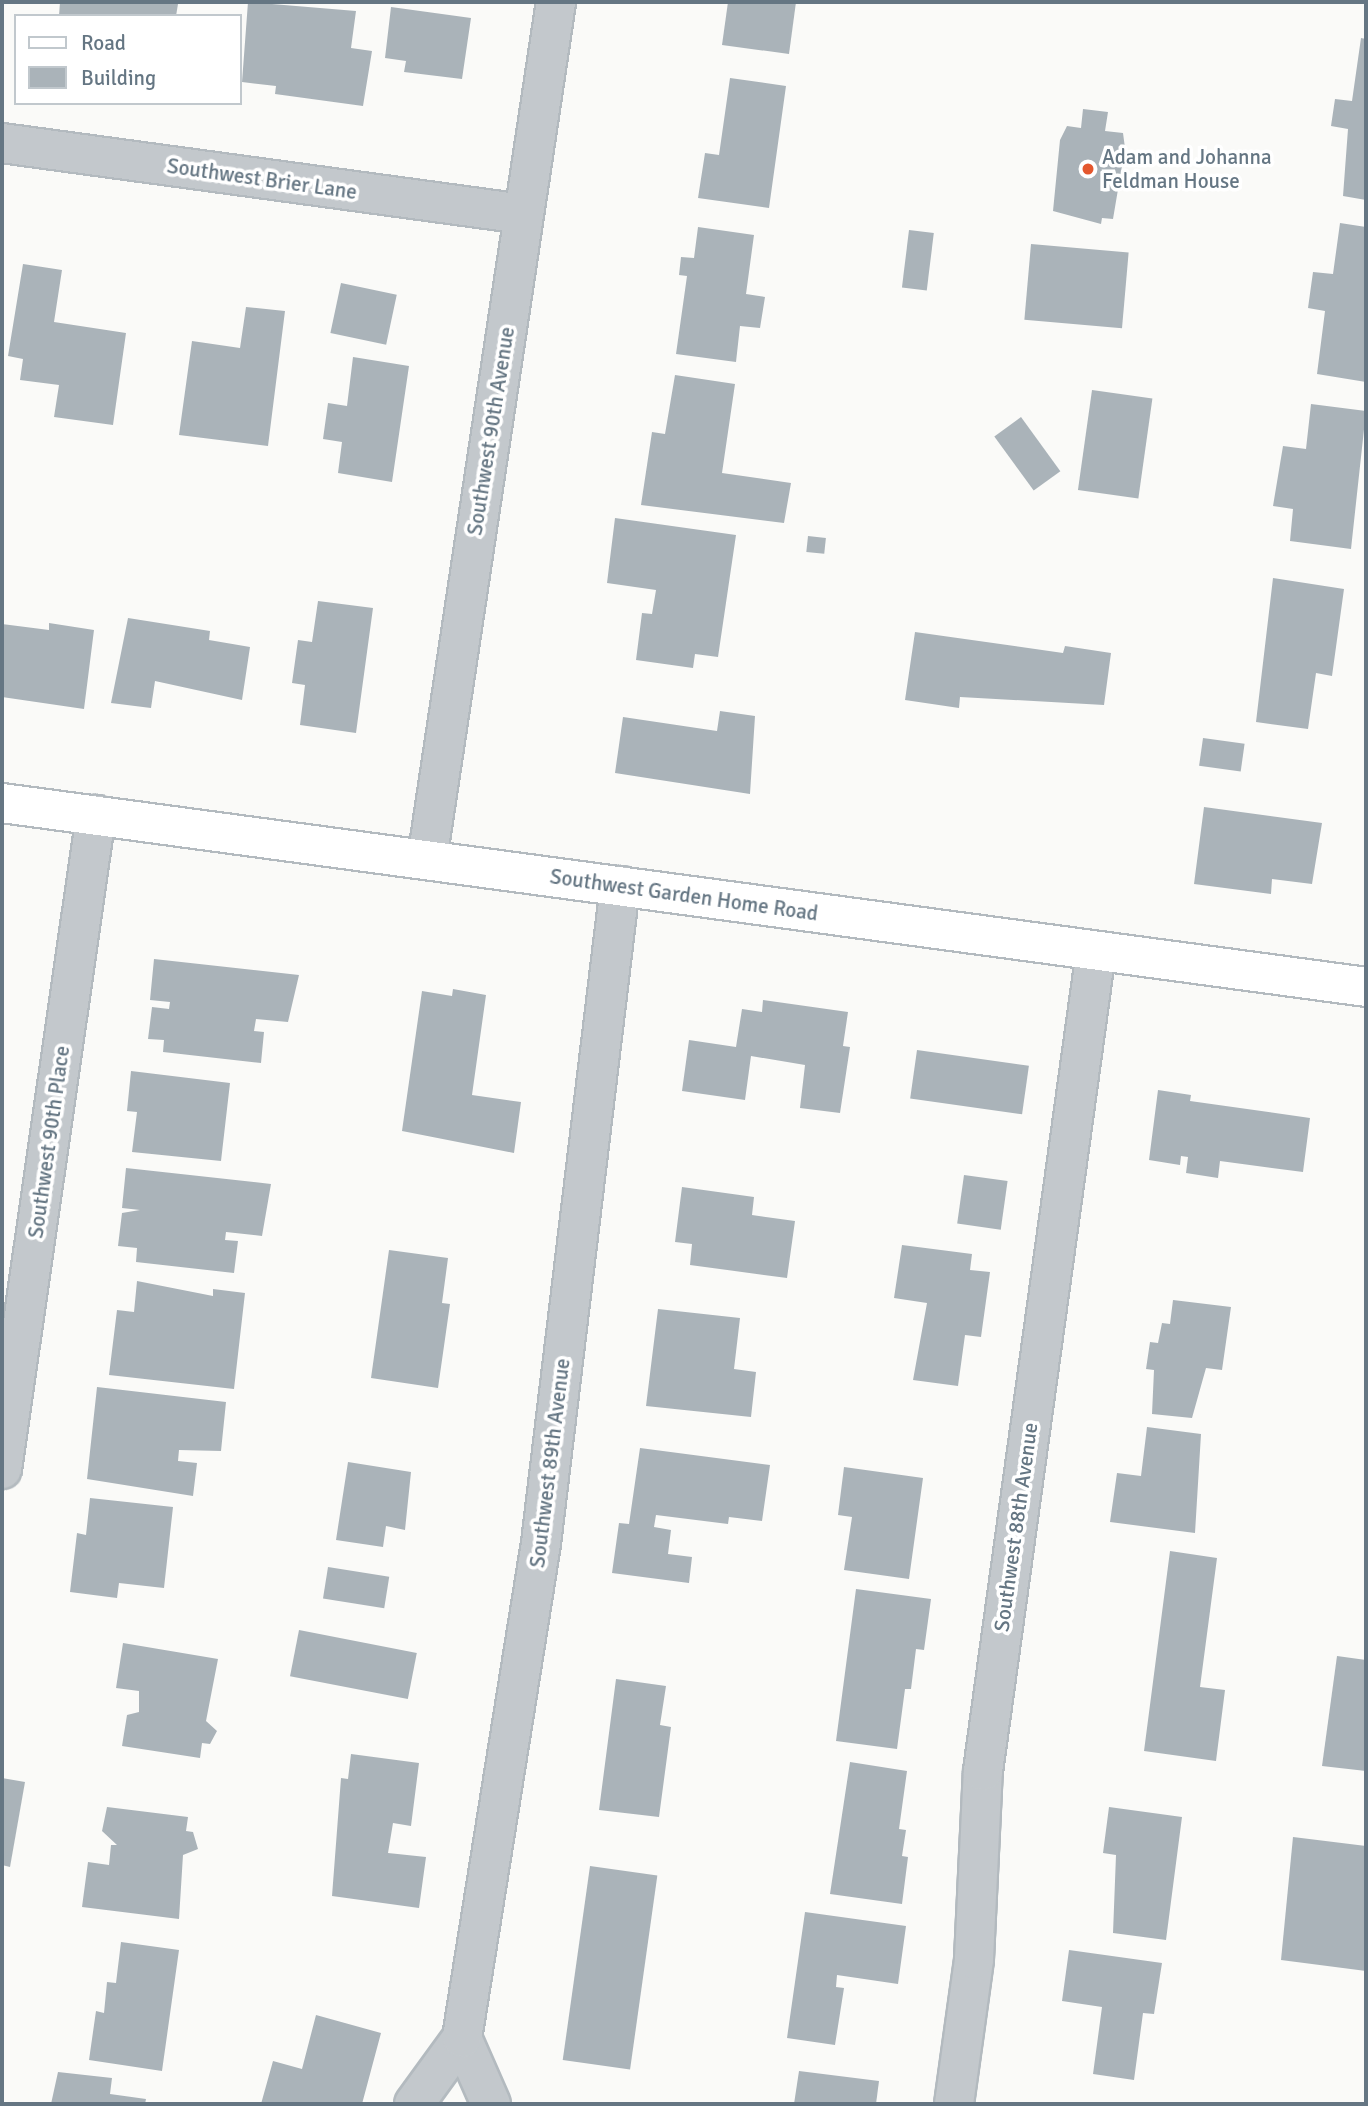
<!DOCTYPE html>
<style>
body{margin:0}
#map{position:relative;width:1368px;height:2106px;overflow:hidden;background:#fafaf8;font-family:Signika,sans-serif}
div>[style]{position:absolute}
.building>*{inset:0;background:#aab3b9;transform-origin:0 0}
.roads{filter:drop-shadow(2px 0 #b3babf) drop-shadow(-2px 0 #b3babf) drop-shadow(0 2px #b3babf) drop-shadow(0 -2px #b3babf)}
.street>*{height:38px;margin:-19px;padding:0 19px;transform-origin:19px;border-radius:19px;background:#c3c8cc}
.secondary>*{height:38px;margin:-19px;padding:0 19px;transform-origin:19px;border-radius:19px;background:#fff}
.dots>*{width:19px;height:19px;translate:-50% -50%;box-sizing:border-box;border:4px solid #fff;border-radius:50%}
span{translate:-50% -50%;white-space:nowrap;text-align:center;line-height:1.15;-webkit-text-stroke:7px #fff;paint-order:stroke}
.poi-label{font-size:21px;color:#657683}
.left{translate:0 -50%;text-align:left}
.street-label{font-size:21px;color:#657683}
.frame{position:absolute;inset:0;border:4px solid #657683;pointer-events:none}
.legend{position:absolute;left:14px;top:14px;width:228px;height:91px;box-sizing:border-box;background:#fff;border:2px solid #c1c8cd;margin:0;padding:9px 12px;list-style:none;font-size:21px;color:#657683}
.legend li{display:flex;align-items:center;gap:14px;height:35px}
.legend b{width:35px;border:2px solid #c1c8cd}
</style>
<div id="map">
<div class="building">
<i style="clip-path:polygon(60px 2px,158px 2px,178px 4px,176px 16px,59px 16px)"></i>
<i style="clip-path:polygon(248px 2px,356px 11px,351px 48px,372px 51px,363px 106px,275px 94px,276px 86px,242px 82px)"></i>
<i style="clip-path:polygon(728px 2px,796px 2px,789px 54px,722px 45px)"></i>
<i style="clip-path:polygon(391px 7px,471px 18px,462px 79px,404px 72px,406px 61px,385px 58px)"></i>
<i style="clip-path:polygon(1361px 38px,1366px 39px,1366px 200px,1343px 196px,1348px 129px,1331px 126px,1335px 99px,1352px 101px)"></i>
<i style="clip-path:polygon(730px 78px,786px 86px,769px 208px,698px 198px,705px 153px,719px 155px)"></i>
<i style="clip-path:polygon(1083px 109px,1108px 112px,1105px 131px,1123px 133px,1125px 148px,1113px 219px,1102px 218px,1101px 224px,1053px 211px,1060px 140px,1067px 126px,1081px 128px)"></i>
<i style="clip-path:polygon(1340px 223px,1366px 227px,1366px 382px,1317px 374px,1325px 311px,1308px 308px,1313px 272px,1333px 274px)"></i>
<i style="clip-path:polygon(698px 227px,754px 235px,746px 294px,765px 297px,760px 328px,740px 326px,736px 362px,676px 354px,687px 276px,679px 275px,681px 257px,694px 258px)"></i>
<i style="left:909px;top:230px;width:25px;height:58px;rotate:7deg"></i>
<i style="left:1031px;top:244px;width:98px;height:76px;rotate:5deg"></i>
<i style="clip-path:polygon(23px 264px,62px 270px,54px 322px,126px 333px,113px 425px,54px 417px,59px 385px,20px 380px,23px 359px,8px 356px)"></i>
<i style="left:341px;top:283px;width:57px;height:51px;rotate:12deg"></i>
<i style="clip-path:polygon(246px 307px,285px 311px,268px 446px,179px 435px,192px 341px,240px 348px)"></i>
<i style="clip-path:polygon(353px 357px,409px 366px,392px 482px,338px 473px,342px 442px,323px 439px,328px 403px,347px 406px)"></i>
<i style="clip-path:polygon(675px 375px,735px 384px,722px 473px,791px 483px,784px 523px,641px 505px,652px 432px,665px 434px)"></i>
<i style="left:1092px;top:390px;width:61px;height:101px;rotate:8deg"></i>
<i style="clip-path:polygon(1311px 404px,1366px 411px,1351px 549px,1290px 541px,1293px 509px,1273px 506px,1283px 446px,1306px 449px)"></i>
<i style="left:1021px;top:417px;width:67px;height:33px;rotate:54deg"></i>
<i style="clip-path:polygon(615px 518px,736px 535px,718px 657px,695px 654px,693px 668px,636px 660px,642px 613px,652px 614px,656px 590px,607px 583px)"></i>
<i style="left:808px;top:536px;width:18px;height:16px;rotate:6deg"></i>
<i style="clip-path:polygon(1273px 578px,1344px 589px,1332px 676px,1316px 673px,1308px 729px,1256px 722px)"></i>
<i style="clip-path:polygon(318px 601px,373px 608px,356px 733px,300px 725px,305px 685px,292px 683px,298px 640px,312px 642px)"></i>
<i style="clip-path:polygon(128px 618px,210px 631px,209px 640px,250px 647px,242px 700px,155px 681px,151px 708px,111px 703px)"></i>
<i style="clip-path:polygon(49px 623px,94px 630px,84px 709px,2px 697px,2px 624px,49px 630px)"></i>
<i style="clip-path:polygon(915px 632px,1063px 653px,1065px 646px,1111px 653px,1104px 705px,960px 697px,959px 708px,905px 700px)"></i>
<i style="clip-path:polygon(720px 711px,755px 716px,750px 794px,615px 773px,623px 717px,717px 731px)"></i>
<i style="left:1203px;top:738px;width:42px;height:28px;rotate:8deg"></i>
<i style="clip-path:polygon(1204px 807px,1322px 823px,1312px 884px,1272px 879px,1271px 894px,1194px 884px)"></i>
<i style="clip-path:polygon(154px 959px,299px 975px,288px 1022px,256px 1019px,254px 1031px,264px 1032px,261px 1063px,163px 1052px,164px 1040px,148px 1039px,152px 1007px,169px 1009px,170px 1002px,150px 1000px)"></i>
<i style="clip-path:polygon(453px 989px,486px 995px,472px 1095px,521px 1102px,514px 1153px,402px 1131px,422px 991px,452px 996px)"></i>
<i style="clip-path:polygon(763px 1000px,848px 1012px,843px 1046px,850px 1047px,840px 1113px,800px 1108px,805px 1065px,751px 1056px,745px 1100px,682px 1091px,689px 1040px,736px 1047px,742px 1009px,762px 1012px)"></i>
<i style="left:917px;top:1050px;width:113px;height:49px;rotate:8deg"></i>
<i style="clip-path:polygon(131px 1071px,230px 1083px,221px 1161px,132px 1152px,137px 1112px,127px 1111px)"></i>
<i style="clip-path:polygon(1158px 1090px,1191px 1095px,1190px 1101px,1310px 1118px,1303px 1172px,1220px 1161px,1218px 1178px,1186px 1173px,1188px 1157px,1181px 1156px,1180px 1165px,1149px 1160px)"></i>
<i style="clip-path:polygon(126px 1168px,271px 1184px,262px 1236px,226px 1232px,225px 1240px,238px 1241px,234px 1273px,136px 1262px,137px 1248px,118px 1246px,122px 1213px,140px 1210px,122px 1208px)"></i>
<i style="left:964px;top:1175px;width:44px;height:49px;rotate:8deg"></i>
<i style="clip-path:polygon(682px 1187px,754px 1197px,752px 1215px,795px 1221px,787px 1278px,690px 1265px,692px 1244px,675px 1242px)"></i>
<i style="clip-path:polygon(902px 1245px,972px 1254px,970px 1270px,990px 1272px,981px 1337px,965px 1335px,958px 1386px,913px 1380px,927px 1303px,894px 1298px)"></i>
<i style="clip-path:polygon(389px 1250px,448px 1258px,442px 1303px,450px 1304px,438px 1388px,371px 1378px)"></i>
<i style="clip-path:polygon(137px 1281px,213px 1296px,213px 1289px,245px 1293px,234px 1389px,109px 1375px,117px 1310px,134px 1312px)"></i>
<i style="clip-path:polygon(1173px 1300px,1231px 1307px,1222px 1370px,1206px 1368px,1192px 1418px,1152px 1414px,1154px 1370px,1146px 1369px,1150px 1342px,1158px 1343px,1162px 1323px,1170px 1324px)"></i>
<i style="clip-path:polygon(658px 1309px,740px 1318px,734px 1369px,756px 1372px,751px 1417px,646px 1406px)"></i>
<i style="clip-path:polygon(97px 1387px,226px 1402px,221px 1451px,179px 1450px,178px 1461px,197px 1463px,193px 1496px,87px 1479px)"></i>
<i style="clip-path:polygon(1147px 1427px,1201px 1434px,1195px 1533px,1110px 1522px,1117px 1473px,1141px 1476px)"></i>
<i style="clip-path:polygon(640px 1448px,770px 1465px,762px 1521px,729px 1517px,728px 1524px,656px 1515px,654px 1527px,671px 1530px,668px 1554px,692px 1557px,689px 1583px,612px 1573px,619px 1523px,629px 1524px)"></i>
<i style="clip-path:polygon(348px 1462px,411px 1472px,405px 1530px,386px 1526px,383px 1547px,336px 1540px)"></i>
<i style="clip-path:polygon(844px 1467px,923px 1478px,909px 1579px,844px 1570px,852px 1517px,838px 1515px)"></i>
<i style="clip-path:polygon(90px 1498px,173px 1507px,164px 1588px,119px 1583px,117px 1598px,70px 1592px,77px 1533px,86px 1535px)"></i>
<i style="clip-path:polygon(1170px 1551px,1217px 1558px,1200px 1687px,1225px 1690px,1216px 1761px,1144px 1751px)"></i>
<i style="left:328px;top:1567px;width:62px;height:32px;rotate:9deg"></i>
<i style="clip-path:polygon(856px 1589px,931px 1599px,924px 1650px,916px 1649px,911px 1689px,905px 1689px,897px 1749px,836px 1741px)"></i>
<i style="left:299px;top:1630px;width:120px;height:47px;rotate:11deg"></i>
<i style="clip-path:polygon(123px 1643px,218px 1659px,206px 1721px,217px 1731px,210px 1744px,202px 1743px,200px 1758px,122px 1746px,127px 1715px,139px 1712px,139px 1691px,116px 1688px)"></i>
<i style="clip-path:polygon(1337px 1656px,1366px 1660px,1366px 1771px,1322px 1766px)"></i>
<i style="clip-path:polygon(616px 1679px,666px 1686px,660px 1725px,671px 1727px,659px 1817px,599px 1810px)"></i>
<i style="clip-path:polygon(351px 1754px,419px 1763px,411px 1826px,393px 1823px,388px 1853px,426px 1857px,419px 1908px,332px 1896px,341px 1778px,348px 1779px)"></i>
<i style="clip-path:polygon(850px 1762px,907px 1771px,899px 1829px,906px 1830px,902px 1856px,908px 1857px,902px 1904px,830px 1894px)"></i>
<i style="clip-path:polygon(2px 1778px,25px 1782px,10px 1867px,2px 1865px)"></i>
<i style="clip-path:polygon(107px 1807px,188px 1817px,186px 1831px,193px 1832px,198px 1849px,183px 1855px,179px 1919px,82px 1907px,88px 1862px,109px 1865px,111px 1845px,117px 1845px,102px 1831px)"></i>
<i style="clip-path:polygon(1109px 1807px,1182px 1817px,1166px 1940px,1113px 1933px,1116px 1855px,1103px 1853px)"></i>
<i style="clip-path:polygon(1293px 1837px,1366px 1846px,1366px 1971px,1281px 1960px)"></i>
<i style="left:590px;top:1866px;width:68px;height:196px;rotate:8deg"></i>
<i style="clip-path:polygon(805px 1912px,906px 1926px,898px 1984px,837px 1975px,836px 1987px,844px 1988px,835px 2045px,787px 2038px)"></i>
<i style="clip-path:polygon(121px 1942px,179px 1950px,162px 2071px,89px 2060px,96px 2011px,104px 2013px,107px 1982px,116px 1983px)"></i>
<i style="clip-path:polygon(1069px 1950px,1162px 1963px,1154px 2014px,1143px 2013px,1134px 2080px,1093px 2074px,1102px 2007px,1062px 2001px)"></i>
<i style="clip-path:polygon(316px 2015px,381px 2033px,362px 2104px,261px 2104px,273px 2061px,302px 2069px)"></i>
<i style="clip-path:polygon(799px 2071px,879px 2081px,876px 2104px,794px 2104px)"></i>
<i style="clip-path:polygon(58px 2072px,112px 2078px,110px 2094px,146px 2099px,145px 2104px,51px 2104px)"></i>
</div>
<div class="roads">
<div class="street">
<i style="left:2px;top:143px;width:526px;rotate:7.76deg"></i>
<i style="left:427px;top:860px;width:868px;rotate:-81.45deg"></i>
<i style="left:2px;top:1469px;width:661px;rotate:-81.82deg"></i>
<i style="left:462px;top:2038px;width:72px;rotate:66.3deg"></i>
<i style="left:414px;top:2104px;width:82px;rotate:-54deg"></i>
<i style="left:462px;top:2038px;width:501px;rotate:-80.93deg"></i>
<i style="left:541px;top:1543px;width:662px;rotate:-83.14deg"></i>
<i style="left:954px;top:2104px;width:146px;rotate:-82.1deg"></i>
<i style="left:974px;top:1959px;width:188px;rotate:-87.3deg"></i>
<i style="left:983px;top:1771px;width:828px;rotate:-82.15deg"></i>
</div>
<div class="secondary">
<i style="left:2px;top:803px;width:1376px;rotate:7.68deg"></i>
</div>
</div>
<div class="dots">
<i style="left:1088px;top:169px;background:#e4572e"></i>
</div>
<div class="poi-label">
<span class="left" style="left:1102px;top:169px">Adam and Johanna<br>Feldman House</span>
</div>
<div class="street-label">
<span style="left:262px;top:179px;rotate:8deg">Southwest Brier Lane</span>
<span style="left:491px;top:431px;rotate:-81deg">Southwest 90th Avenue</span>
<span style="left:684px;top:895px;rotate:8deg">Southwest Garden Home Road</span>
<span style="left:49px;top:1142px;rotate:-82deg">Southwest 90th Place</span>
<span style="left:550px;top:1463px;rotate:-83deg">Southwest 89th Avenue</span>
<span style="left:1016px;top:1527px;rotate:-82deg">Southwest 88th Avenue</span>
</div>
<div class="frame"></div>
<ul class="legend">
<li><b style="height:9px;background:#fff"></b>Road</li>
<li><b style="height:19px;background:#aab3b9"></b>Building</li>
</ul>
</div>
